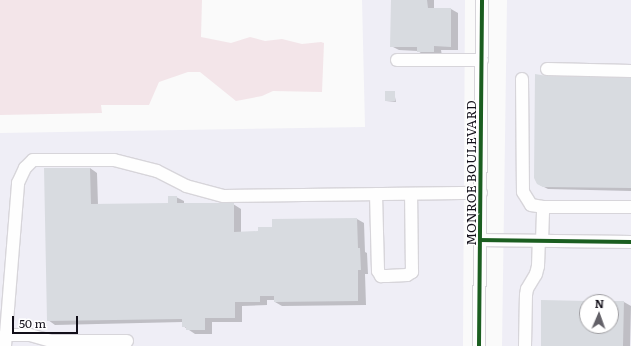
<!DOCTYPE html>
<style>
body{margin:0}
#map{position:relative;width:631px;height:346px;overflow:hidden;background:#fafafa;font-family:Literata,serif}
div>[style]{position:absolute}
.built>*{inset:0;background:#efeef6}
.green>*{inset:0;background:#f3e5e9}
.shadow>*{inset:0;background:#0003}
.building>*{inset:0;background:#d8dbe0;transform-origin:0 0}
.roads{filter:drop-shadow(1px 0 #d7d5da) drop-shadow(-1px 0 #d7d5da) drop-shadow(0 1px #d7d5da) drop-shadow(0 -1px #d7d5da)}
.minor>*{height:12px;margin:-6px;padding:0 6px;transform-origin:6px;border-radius:6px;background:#fefefe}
.cycleway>*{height:4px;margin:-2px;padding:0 2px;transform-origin:2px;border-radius:2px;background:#1b5e20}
span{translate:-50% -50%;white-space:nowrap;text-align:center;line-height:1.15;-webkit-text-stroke:3px #fff;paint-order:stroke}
.street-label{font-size:13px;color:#120f19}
.north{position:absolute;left:579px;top:294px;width:40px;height:40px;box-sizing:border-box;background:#fff;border:1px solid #a09fa3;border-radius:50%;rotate:2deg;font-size:11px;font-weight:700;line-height:16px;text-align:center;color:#120f19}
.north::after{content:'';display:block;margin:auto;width:14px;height:18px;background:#636168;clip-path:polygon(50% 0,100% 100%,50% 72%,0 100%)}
.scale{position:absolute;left:12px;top:316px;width:66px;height:18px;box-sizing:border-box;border:2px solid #120f19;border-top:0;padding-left:5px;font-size:12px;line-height:14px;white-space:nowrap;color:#120f19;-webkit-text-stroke:3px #fff;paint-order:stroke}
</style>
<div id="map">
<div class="built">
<i style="clip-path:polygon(362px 0,465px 0,463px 346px,0 346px,0 133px,365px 127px)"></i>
<i style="clip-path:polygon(evenodd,507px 0,631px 0,631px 346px,502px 346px,507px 0,587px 302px,611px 302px,611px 326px,587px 326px,587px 302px)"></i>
</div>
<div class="green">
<i style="clip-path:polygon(0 0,202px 0,201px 37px,231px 43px,250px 37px,265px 41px,282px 39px,302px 44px,321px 42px,324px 43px,322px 92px,273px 91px,262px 96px,236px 101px,200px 72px,188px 72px,159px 82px,149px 105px,101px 105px,102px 113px,0 115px)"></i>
</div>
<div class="shadow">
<i style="clip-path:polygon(392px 0,434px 0,434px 8px,451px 9px,458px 13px,458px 50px,441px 50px,442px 56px,425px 56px,418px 51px,399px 50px,391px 46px)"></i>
<i style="clip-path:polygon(547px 78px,631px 80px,631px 191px,548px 189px,540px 185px)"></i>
<i style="clip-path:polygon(394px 92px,396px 102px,386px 101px)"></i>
<i style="clip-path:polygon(90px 168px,97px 173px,98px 205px,169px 204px,176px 197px,184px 201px,184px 204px,233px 204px,241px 209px,241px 233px,260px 232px,273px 228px,357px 219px,364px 223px,365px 252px,367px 253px,368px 274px,365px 274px,366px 305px,282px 306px,275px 302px,275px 300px,267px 300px,267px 305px,242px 306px,242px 322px,212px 322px,212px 334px,195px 334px,183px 326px,183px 322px,55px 325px,48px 320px)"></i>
<i style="clip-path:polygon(evenodd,542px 301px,624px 302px,631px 306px,630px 346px,542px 346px,542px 301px,587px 302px,611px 302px,611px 326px,587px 326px,587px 302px)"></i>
</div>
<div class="building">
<i style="clip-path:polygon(391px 0,427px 0,428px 8px,451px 8px,451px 47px,434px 46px,434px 52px,417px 52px,417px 47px,390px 47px)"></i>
<i style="clip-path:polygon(535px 74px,547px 76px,631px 78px,631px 188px,543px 187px,537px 184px,534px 178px)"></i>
<i style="left:385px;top:91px;width:10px;height:10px"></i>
<i style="clip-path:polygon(44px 168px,90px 168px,91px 204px,168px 203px,168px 196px,177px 196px,177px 203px,234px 203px,234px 232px,258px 231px,258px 227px,272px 227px,272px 219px,357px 218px,358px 248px,360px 248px,361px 270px,358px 270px,358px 301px,274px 302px,274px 296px,260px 296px,260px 302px,235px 302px,235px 318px,205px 318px,205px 330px,186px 330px,186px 327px,182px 327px,182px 319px,47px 321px)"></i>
<i style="clip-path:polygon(541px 300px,587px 301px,587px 326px,611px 326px,611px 301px,624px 301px,623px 346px,541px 346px)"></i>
</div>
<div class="roads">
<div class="minor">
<i style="left:397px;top:60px;width:85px"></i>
<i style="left:547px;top:69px;width:84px;rotate:1.4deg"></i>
<i style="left:522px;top:79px;width:113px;rotate:89.5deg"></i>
<i style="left:523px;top:192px;width:15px;rotate:58deg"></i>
<i style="left:531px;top:205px;width:12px;rotate:9deg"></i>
<i style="left:376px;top:194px;width:77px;rotate:88.5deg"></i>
<i style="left:378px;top:271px;width:6px;rotate:59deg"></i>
<i style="left:381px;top:276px;width:6px"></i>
<i style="left:387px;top:276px;width:20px;rotate:-3deg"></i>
<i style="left:407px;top:275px;width:6px;rotate:-31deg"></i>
<i style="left:412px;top:272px;width:78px;rotate:-90.7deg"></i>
<i style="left:480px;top:240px;width:151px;rotate:0.8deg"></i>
<i style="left:542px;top:241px;width:34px;rotate:-88deg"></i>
<i style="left:543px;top:207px;width:88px"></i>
<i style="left:5px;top:335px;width:25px"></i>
<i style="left:30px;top:335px;width:22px;rotate:16deg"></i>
<i style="left:51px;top:341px;width:76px"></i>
<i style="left:5px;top:346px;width:164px;rotate:-85.4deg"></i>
<i style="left:18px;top:183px;width:17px;rotate:-65deg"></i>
<i style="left:25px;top:168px;width:11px;rotate:-45deg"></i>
<i style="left:33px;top:160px;width:81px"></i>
<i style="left:114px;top:160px;width:44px;rotate:14.3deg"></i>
<i style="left:157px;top:171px;width:33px;rotate:27deg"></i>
<i style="left:186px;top:186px;width:39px;rotate:15deg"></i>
<i style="left:224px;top:196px;width:257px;rotate:-0.7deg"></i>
<i style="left:479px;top:346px;width:346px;rotate:-89.5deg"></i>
<i style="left:525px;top:346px;width:51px;rotate:-88.9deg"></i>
<i style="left:526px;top:295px;width:6px;rotate:-81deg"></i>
<i style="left:527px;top:289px;width:17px;rotate:-59deg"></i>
<i style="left:536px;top:274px;width:8px;rotate:-76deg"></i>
<i style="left:538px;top:266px;width:25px;rotate:-88deg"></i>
</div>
</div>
<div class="cycleway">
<i style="left:480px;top:240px;width:151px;rotate:0.8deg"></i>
<i style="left:479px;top:346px;width:346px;rotate:-89.5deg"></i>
</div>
<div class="street-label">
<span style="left:471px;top:173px;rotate:-90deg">MONROE BOULEVARD</span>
</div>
<div class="north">N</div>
<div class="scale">50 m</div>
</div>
